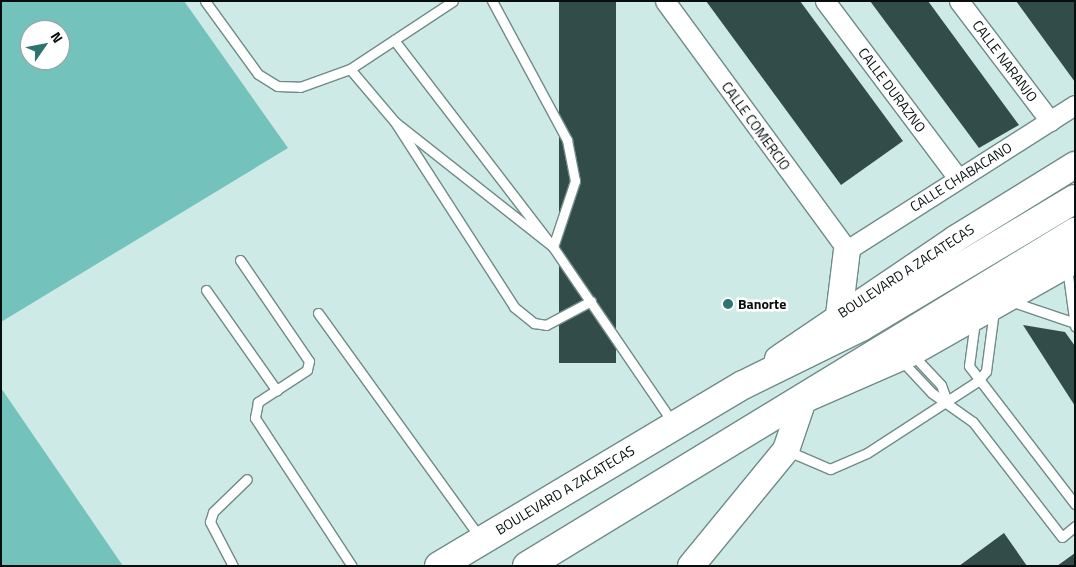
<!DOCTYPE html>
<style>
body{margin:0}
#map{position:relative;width:1076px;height:567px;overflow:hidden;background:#cdeae7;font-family:"Titillium Web",sans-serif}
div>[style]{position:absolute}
.green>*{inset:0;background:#73c2bb}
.building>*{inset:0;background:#324c49;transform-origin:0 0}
.roads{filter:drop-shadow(1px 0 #708b88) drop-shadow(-1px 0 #708b88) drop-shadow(0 1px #708b88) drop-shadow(0 -1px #708b88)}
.service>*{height:9px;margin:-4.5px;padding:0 4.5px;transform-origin:4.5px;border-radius:4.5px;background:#fff}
.minor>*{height:19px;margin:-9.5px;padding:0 9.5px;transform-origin:9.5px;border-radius:9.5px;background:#fff}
.secondary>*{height:26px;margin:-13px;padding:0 13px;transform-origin:13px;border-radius:13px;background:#fff}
.primary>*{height:28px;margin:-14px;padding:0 14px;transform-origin:14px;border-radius:14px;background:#fff}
.dots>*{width:14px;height:14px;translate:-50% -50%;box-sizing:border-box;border:2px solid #fff;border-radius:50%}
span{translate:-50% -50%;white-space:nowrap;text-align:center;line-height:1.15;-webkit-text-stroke:5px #fff;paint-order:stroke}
.street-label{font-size:14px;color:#060f0e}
.poi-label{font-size:14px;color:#060f0e;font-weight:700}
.left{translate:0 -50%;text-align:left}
.frame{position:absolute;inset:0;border:2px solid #060f0e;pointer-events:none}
.north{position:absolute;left:20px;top:20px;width:50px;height:50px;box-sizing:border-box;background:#fff;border:1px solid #9b9f9f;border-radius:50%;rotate:57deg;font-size:14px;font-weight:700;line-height:20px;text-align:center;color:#060f0e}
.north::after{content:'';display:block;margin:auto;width:18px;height:22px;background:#2c756f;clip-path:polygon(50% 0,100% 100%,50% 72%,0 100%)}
</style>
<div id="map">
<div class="green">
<i style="clip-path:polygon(evenodd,1px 1px,184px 1px,288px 148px,1px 322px,1px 1px,30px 30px,60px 30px,60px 60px,30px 60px,30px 30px)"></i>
<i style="clip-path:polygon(1px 388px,123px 566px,1px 566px)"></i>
</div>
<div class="building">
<i style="left:559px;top:1px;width:57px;height:362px"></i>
<i style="clip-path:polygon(706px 1px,800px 1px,903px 141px,841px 185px)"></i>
<i style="clip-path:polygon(870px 1px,928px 1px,1019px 125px,979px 148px)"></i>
<i style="clip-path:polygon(1016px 1px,1075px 1px,1075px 82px)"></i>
<i style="clip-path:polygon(1023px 325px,1065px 332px,1075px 346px,1075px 406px)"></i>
<i style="clip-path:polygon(1004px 533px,1027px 566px,959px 566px)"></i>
<i style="clip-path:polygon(1075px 553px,1075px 566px,1057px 566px)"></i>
</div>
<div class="roads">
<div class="service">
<i style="left:205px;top:1px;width:90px;rotate:54deg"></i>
<i style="left:258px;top:74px;width:22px;rotate:32deg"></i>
<i style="left:277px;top:86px;width:23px;rotate:2deg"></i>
<i style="left:300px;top:87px;width:53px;rotate:-19.8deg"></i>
<i style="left:350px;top:69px;width:123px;rotate:-33.4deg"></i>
<i style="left:394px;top:40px;width:261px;rotate:52.5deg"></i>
<i style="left:553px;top:247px;width:213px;rotate:55.7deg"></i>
<i style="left:350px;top:69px;width:70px;rotate:49.7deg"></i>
<i style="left:395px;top:122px;width:220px;rotate:57.2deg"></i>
<i style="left:514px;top:307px;width:26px;rotate:39deg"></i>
<i style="left:534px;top:323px;width:12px;rotate:9deg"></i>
<i style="left:546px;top:325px;width:51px;rotate:-28.1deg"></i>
<i style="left:395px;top:122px;width:201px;rotate:38.3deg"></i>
<i style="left:553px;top:247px;width:70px;rotate:-71.6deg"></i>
<i style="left:575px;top:181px;width:42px;rotate:-101deg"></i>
<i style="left:567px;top:140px;width:158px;rotate:-118.3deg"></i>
<i style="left:240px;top:260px;width:122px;rotate:55.7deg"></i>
<i style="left:309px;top:361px;width:9px;rotate:103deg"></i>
<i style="left:307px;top:370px;width:59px;rotate:146.9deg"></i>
<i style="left:258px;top:402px;width:16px;rotate:101deg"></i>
<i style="left:255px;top:418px;width:177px;rotate:56.8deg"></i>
<i style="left:1067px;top:268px;width:59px;rotate:82.1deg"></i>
<i style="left:206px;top:290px;width:123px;rotate:54.9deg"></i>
<i style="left:1013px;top:302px;width:62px;rotate:18.7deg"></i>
<i style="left:318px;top:313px;width:277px;rotate:54.2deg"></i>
<i style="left:975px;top:321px;width:45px;rotate:97.6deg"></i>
<i style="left:969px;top:366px;width:174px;rotate:52.5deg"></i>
<i style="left:912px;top:354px;width:42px;rotate:46.9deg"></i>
<i style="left:941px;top:385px;width:15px;rotate:70deg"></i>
<i style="left:901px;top:360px;width:45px;rotate:46.8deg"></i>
<i style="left:932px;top:393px;width:50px;rotate:35.3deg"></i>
<i style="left:973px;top:422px;width:145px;rotate:52.3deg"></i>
<i style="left:1062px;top:537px;width:17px;rotate:-40deg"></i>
<i style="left:788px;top:451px;width:46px;rotate:23.2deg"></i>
<i style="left:830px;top:469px;width:40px;rotate:-23.4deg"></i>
<i style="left:867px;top:453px;width:132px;rotate:-33deg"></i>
<i style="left:978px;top:381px;width:13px;rotate:-51deg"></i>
<i style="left:986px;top:371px;width:62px;rotate:-82.5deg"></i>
<i style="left:233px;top:566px;width:50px;rotate:-117.6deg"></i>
<i style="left:210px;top:522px;width:10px;rotate:-73deg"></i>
<i style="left:213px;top:512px;width:47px;rotate:-44.1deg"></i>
</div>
<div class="minor">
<i style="left:665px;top:1px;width:308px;rotate:53.8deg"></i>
<i style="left:847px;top:250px;width:270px;rotate:-32.5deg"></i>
<i style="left:825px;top:1px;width:221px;rotate:53.1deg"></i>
<i style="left:959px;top:1px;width:151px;rotate:52.8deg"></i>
</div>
<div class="secondary">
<i style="left:839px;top:315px;width:65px;rotate:-83deg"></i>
<i style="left:778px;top:359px;width:214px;rotate:-34.1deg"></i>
<i style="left:955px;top:239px;width:141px;rotate:-31.7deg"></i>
<i style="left:691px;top:566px;width:150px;rotate:-50.7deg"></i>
<i style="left:786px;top:450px;width:53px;rotate:-71.2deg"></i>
<i style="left:803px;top:400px;width:118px;rotate:-23.5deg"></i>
<i style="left:911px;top:353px;width:189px;rotate:-29.6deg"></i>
</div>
<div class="primary">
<i style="left:439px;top:566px;width:354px;rotate:-30.8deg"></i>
<i style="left:743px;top:385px;width:131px;rotate:-26.2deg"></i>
<i style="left:861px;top:327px;width:249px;rotate:-30.9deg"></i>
<i style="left:527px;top:566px;width:642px;rotate:-31.36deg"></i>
</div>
</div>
<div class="dots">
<i style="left:728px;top:304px;background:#2c756f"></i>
</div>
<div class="street-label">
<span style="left:1005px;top:61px;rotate:53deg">CALLE NARANJO</span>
<span style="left:892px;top:90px;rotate:53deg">CALLE DURAZNO</span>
<span style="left:756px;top:126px;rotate:54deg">CALLE COMERCIO</span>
<span style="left:961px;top:177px;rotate:-32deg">CALLE CHABACANO</span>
<span style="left:906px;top:271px;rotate:-33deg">BOULEVARD A ZACATECAS</span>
<span style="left:565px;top:490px;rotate:-31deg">BOULEVARD A ZACATECAS</span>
</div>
<div class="poi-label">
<span class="left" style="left:738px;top:304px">Banorte</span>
</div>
<div class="frame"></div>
<div class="north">N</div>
</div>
